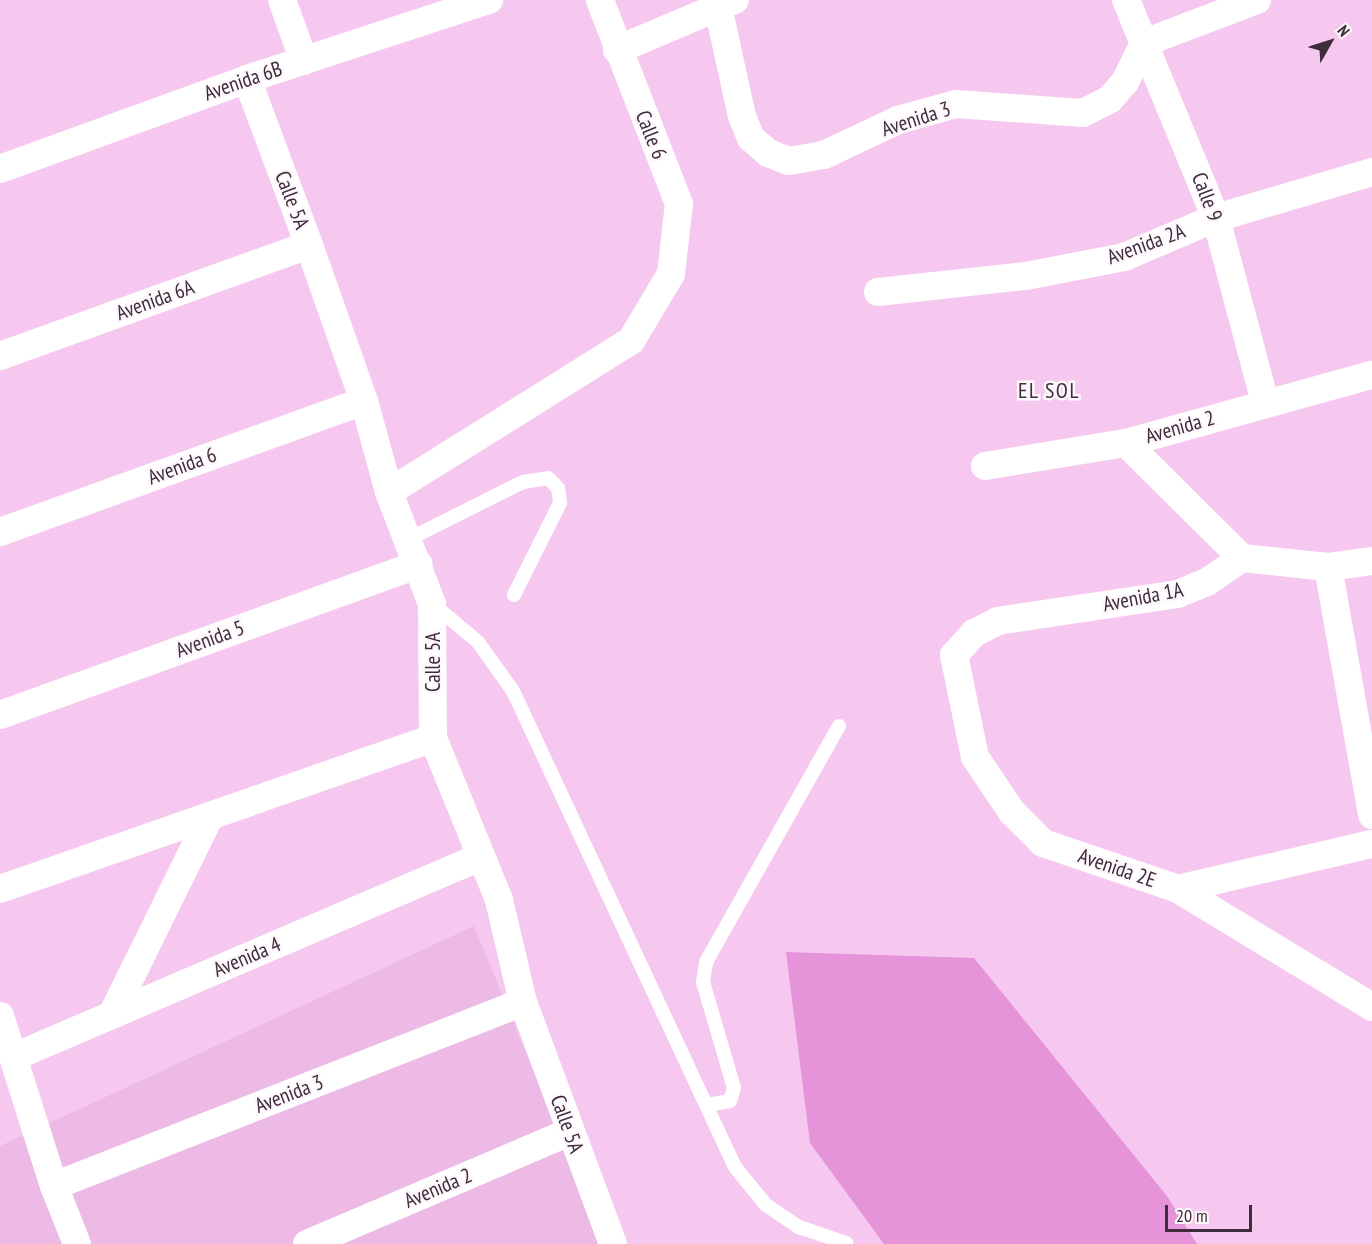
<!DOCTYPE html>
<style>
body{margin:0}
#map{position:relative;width:1372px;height:1244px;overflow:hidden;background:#f6c8ef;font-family:"PT Sans Narrow",sans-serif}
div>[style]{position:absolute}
.built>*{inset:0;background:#ecbae5}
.green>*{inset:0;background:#e594da}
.service>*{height:14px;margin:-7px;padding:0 7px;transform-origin:7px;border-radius:7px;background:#fff}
.minor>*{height:28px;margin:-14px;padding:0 14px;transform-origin:14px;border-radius:14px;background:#fff}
span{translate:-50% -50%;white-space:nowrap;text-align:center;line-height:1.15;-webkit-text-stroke:5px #fdf8fc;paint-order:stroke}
.street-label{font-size:21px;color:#3e2c3b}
.neighbourhood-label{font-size:22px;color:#3e2c3b;letter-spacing:1.5px}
.north{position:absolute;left:1300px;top:12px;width:60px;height:60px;-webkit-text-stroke:4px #fdf8fc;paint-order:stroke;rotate:51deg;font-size:16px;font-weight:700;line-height:24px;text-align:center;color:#3e2c3b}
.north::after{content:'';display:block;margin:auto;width:21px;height:27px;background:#3e2c3b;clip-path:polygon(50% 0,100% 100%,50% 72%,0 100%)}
.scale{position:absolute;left:1165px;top:1205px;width:87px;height:27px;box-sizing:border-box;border:3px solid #3e2c3b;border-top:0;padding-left:8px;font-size:18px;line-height:21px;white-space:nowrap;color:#3e2c3b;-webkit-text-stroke:4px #fdf8fc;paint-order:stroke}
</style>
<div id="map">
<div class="built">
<i style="clip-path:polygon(474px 926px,604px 1244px,0 1244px,0 1146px)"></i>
</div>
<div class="green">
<i style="clip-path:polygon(786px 952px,974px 958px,1167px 1196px,1197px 1244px,884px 1244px,810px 1143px)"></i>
</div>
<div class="service">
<i style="left:409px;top:539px;width:127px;rotate:-26.6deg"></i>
<i style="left:523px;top:482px;width:25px;rotate:-9deg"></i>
<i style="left:548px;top:478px;width:14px;rotate:45deg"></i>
<i style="left:558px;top:488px;width:15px;rotate:82deg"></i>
<i style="left:560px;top:503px;width:103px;rotate:116.6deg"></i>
<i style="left:434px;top:605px;width:57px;rotate:40.1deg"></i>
<i style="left:478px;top:642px;width:60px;rotate:54.5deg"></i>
<i style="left:513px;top:691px;width:525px;rotate:65deg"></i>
<i style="left:735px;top:1167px;width:49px;rotate:50.8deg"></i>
<i style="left:766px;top:1205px;width:40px;rotate:34deg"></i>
<i style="left:799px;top:1227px;width:50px;rotate:18.8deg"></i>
<i style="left:707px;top:1105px;width:23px;rotate:-10deg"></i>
<i style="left:730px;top:1101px;width:14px;rotate:-73deg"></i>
<i style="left:734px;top:1088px;width:110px;rotate:-106.3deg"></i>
<i style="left:703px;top:982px;width:20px;rotate:-81deg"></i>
<i style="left:706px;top:962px;width:271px;rotate:-60.6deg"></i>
</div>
<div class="minor">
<i style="left:282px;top:0;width:65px;rotate:70.2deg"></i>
<i style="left:1126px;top:0;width:236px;rotate:67.6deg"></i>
<i style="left:1216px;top:218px;width:190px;rotate:75.1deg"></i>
<i style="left:718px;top:7px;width:112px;rotate:77.6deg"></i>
<i style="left:742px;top:116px;width:24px;rotate:68deg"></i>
<i style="left:751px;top:138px;width:23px;rotate:41deg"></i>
<i style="left:768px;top:153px;width:22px;rotate:21deg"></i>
<i style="left:789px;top:161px;width:36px;rotate:-10deg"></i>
<i style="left:824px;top:155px;width:82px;rotate:-25.3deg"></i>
<i style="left:898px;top:120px;width:60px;rotate:-15.4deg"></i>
<i style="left:956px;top:104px;width:127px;rotate:4.1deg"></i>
<i style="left:1083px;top:113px;width:30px;rotate:-27deg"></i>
<i style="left:1110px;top:99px;width:23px;rotate:-49deg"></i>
<i style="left:1125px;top:82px;width:43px;rotate:-64deg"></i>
<i style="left:1144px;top:43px;width:121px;rotate:-20.8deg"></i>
<i style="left:617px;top:50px;width:128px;rotate:-23deg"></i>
<i style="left:247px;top:79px;width:177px;rotate:69.5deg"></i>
<i style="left:309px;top:245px;width:165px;rotate:70.6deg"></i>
<i style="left:364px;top:401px;width:94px;rotate:74.6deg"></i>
<i style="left:389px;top:492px;width:120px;rotate:69deg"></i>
<i style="left:432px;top:604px;width:134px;rotate:89.6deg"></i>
<i style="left:433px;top:738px;width:175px;rotate:67.8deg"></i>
<i style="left:499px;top:900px;width:105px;rotate:76.8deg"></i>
<i style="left:523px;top:1002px;width:258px;rotate:69.6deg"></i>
<i style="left:0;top:169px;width:263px;rotate:-20deg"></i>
<i style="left:247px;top:79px;width:255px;rotate:-18.1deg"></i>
<i style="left:878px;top:292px;width:149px;rotate:-6.2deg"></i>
<i style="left:1026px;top:276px;width:100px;rotate:-11deg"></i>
<i style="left:1124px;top:257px;width:100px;rotate:-23deg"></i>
<i style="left:1216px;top:218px;width:163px;rotate:-16.4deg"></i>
<i style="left:0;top:356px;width:328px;rotate:-19.8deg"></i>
<i style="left:1126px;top:443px;width:163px;rotate:44.8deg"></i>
<i style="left:985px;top:466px;width:143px;rotate:-9.3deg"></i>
<i style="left:1126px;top:443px;width:255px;rotate:-15.5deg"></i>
<i style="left:389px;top:492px;width:285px;rotate:-32deg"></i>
<i style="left:631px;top:341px;width:78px;rotate:-59.2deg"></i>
<i style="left:671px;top:274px;width:70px;rotate:-83.5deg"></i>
<i style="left:679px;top:204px;width:219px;rotate:-111.2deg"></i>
<i style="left:0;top:532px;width:387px;rotate:-19.8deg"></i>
<i style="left:1372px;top:561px;width:44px;rotate:172.2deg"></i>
<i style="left:1328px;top:567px;width:86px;rotate:-174deg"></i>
<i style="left:1242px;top:558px;width:42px;rotate:145.6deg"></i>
<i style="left:1207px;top:582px;width:31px;rotate:158deg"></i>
<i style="left:1178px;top:594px;width:182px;rotate:171.5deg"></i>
<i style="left:998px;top:621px;width:27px;rotate:153deg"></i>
<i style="left:974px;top:633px;width:30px;rotate:132deg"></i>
<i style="left:954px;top:655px;width:104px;rotate:78.4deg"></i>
<i style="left:975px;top:757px;width:66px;rotate:56.1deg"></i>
<i style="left:1012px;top:812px;width:44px;rotate:45deg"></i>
<i style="left:1043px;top:843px;width:143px;rotate:18.8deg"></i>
<i style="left:1178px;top:889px;width:227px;rotate:31.3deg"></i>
<i style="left:1328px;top:567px;width:252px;rotate:79.9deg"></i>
<i style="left:0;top:715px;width:445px;rotate:-19.8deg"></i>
<i style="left:0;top:889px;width:459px;rotate:-19.2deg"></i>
<i style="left:1178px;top:889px;width:199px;rotate:-13.1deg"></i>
<i style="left:112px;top:1015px;width:222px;rotate:-63.8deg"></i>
<i style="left:0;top:1016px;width:178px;rotate:72.4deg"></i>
<i style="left:54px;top:1186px;width:62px;rotate:68.4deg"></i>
<i style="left:14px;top:1057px;width:507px;rotate:-23.23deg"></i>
<i style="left:54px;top:1186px;width:504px;rotate:-21.42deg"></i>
<i style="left:307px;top:1244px;width:285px;rotate:-23.1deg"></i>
</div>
<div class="street-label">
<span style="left:243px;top:81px;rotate:-19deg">Avenida 6B</span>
<span style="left:916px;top:119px;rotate:-18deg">Avenida 3</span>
<span style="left:651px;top:135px;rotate:68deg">Calle 6</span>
<span style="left:1207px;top:197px;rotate:69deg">Calle 9</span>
<span style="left:292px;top:200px;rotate:69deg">Calle 5A</span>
<span style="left:1146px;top:244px;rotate:-20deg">Avenida 2A</span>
<span style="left:155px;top:300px;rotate:-20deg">Avenida 6A</span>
<span style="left:1180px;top:427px;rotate:-16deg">Avenida 2</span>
<span style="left:182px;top:466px;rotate:-20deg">Avenida 6</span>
<span style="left:1143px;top:597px;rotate:-11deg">Avenida 1A</span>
<span style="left:210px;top:639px;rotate:-20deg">Avenida 5</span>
<span style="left:433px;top:662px;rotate:-90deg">Calle 5A</span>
<span style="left:1117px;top:868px;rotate:19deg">Avenida 2E</span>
<span style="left:247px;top:957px;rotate:-23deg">Avenida 4</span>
<span style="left:289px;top:1094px;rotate:-21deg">Avenida 3</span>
<span style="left:567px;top:1124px;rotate:70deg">Calle 5A</span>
<span style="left:438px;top:1188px;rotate:-23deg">Avenida 2</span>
</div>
<div class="neighbourhood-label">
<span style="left:1049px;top:391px">EL SOL</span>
</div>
<div class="north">N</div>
<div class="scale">20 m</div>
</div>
